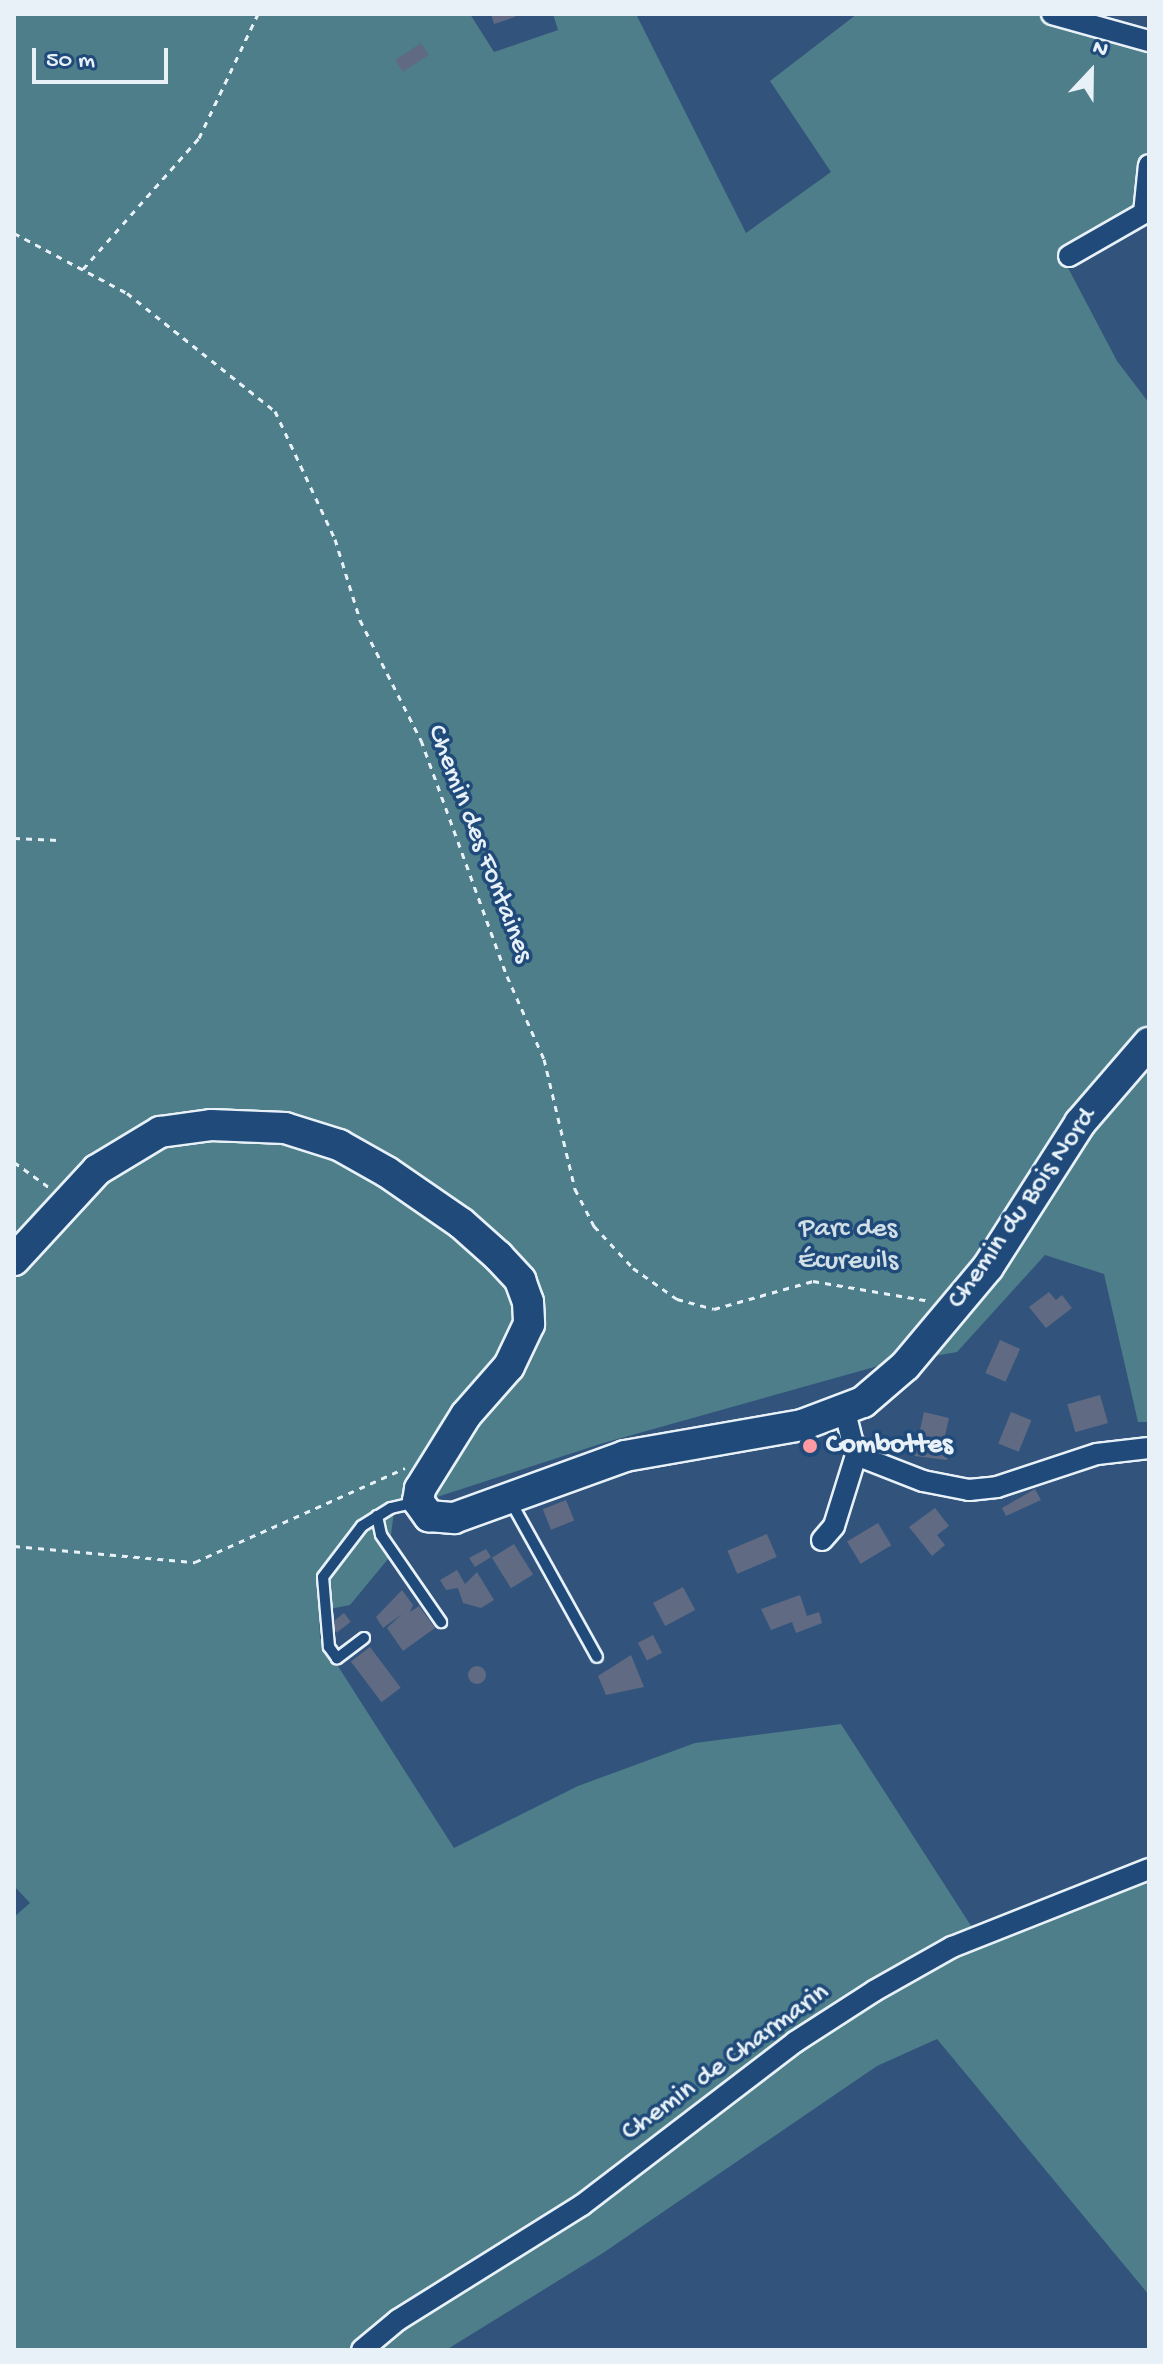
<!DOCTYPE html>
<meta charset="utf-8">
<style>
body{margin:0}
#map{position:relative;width:1163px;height:2364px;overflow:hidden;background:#32547c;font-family:"Gochi Hand",sans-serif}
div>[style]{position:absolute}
.green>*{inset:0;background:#4d7e89}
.building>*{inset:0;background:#606a82;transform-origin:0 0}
.round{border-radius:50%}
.path>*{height:3px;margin-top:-1.5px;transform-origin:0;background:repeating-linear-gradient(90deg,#e8f1f8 0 6px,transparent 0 12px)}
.roads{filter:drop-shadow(2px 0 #e8f1f8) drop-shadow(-2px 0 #e8f1f8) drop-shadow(0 2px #e8f1f8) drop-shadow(0 -2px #e8f1f8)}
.lane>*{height:10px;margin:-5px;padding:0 5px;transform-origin:5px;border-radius:5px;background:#1f4a7a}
.street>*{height:20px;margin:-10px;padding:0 10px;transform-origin:10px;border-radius:10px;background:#1f4a7a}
.secondary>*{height:30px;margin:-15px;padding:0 15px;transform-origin:15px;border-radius:15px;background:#1f4a7a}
.dots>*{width:22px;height:22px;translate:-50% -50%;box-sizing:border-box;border:4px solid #1f4a7a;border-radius:50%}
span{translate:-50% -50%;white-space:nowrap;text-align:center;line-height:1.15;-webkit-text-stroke:7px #1f4a7a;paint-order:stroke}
.street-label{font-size:28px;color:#e8f1f8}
.park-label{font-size:28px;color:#d1e0e7}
.poi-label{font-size:28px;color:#e8f1f8;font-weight:700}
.left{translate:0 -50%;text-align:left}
.frame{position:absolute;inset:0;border:16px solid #e8f1f8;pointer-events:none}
.north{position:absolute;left:1051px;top:32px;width:80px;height:80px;-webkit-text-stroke:6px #1f4a7a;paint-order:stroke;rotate:22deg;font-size:22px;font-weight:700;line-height:32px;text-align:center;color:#e8f1f8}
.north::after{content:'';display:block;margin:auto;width:28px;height:36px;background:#e8f1f8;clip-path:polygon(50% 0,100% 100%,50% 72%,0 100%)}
.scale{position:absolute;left:32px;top:48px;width:136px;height:36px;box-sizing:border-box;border:4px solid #e8f1f8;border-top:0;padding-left:10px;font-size:24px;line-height:28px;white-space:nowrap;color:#e8f1f8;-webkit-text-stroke:6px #1f4a7a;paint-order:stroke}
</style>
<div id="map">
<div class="green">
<i style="clip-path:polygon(14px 14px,470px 14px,494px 52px,558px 30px,553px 14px,636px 14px,746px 233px,831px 172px,770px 81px,857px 14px,1041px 14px,1149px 54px,1149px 203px,1066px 264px,1117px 361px,1149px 403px,1149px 1422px,1138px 1422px,1104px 1274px,1045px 1255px,957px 1352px,878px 1366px,600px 1444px,394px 1511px,388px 1559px,350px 1605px,319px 1611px,320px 1638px,454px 1848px,578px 1786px,695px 1743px,841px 1724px,984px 1946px,1149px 1878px,1149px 2295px,937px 2039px,877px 2066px,603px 2253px,446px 2350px,14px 2350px,14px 1917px,30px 1903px,14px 1886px)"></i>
</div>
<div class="building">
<i style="clip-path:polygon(491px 14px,514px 14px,515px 17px,494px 24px)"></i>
<i style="left:421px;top:43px;width:14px;height:31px;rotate:56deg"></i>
<i style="clip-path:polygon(1049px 1292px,1056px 1300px,1062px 1295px,1072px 1308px,1046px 1328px,1029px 1307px)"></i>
<i style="left:1000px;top:1340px;width:22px;height:36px;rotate:24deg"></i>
<i style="left:1100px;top:1395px;width:29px;height:34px;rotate:74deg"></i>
<i style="clip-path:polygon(924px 1412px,949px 1418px,943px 1444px,950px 1446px,947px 1460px,914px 1456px)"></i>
<i style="left:1011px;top:1412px;width:22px;height:34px;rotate:22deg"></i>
<i style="clip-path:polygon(1035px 1489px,1041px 1500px,1006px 1516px,1002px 1508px)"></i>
<i style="left:566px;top:1500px;width:22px;height:25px;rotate:68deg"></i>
<i style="clip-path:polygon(935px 1508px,949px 1526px,937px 1535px,945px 1545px,932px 1556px,909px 1527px)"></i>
<i style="left:878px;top:1523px;width:26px;height:36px;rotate:59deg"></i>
<i style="left:767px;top:1534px;width:25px;height:43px;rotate:67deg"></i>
<i style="left:514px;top:1544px;width:36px;height:26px;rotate:58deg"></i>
<i style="clip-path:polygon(486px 1549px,491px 1557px,475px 1567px,469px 1558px)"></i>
<i style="clip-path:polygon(457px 1570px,465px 1584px,477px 1572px,494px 1600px,481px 1608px,463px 1603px,458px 1588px,446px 1590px,440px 1580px)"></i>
<i style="left:683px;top:1587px;width:26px;height:34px;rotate:62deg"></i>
<i style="clip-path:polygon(402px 1590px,413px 1605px,410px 1612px,419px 1606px,435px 1628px,403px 1651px,387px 1628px,402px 1614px,383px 1628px,376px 1617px)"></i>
<i style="clip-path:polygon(800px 1595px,807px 1616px,819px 1612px,822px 1623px,796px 1633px,792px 1622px,771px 1630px,761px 1609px)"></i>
<i style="left:344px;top:1613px;width:11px;height:18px;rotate:52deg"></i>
<i style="left:653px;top:1635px;width:20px;height:17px;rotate:63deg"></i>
<i style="left:370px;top:1647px;width:51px;height:24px;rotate:53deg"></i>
<i style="clip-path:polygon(631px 1655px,644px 1687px,606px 1695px,598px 1676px)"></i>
<i class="round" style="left:468px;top:1666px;width:18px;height:18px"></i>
</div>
<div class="path">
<i style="left:14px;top:233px;width:128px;rotate:28deg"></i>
<i style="left:127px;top:293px;width:189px;rotate:38.6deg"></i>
<i style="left:275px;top:411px;width:141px;rotate:64.9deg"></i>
<i style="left:335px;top:539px;width:85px;rotate:72.8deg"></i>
<i style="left:360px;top:620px;width:135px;rotate:63.1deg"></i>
<i style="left:421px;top:740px;width:251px;rotate:70deg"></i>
<i style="left:507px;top:976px;width:91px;rotate:66deg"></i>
<i style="left:544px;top:1059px;width:134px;rotate:76.6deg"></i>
<i style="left:575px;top:1189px;width:42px;rotate:62.8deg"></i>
<i style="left:594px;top:1226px;width:57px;rotate:47.1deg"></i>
<i style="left:633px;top:1268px;width:54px;rotate:35.2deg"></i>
<i style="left:677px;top:1299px;width:38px;rotate:15deg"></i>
<i style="left:714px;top:1309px;width:103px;rotate:-15.8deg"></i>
<i style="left:813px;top:1281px;width:119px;rotate:9.7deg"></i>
<i style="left:83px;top:269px;width:175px;rotate:-48.5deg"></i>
<i style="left:199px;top:138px;width:137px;rotate:-64.6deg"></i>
<i style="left:14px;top:838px;width:45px;rotate:2.5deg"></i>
<i style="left:14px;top:1162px;width:44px;rotate:35.8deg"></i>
<i style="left:14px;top:1546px;width:182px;rotate:5.1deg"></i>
<i style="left:195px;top:1562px;width:230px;rotate:-24.1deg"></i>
</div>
<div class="roads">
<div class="lane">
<i style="left:511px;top:1502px;width:177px;rotate:61deg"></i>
<i style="left:377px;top:1516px;width:19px;rotate:78deg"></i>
<i style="left:381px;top:1535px;width:106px;rotate:55.4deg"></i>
<i style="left:364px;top:1638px;width:34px;rotate:143deg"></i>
<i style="left:337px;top:1658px;width:14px;rotate:-126deg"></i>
<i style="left:329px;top:1647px;width:70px;rotate:-94.9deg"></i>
<i style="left:323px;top:1577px;width:64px;rotate:-52.6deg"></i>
<i style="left:362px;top:1526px;width:34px;rotate:-32deg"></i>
<i style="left:391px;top:1508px;width:26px;rotate:-13deg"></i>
</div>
<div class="street">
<i style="left:1052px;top:14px;width:101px;rotate:15.6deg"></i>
<i style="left:1069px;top:256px;width:86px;rotate:-29.8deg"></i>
<i style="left:1144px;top:213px;width:48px;rotate:-84.1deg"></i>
<i style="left:845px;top:1412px;width:30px;rotate:76deg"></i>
<i style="left:852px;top:1441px;width:21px;rotate:55deg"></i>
<i style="left:864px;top:1458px;width:63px;rotate:21.3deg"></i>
<i style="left:923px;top:1481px;width:47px;rotate:11.1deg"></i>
<i style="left:969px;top:1490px;width:28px;rotate:-6deg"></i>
<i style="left:997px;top:1487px;width:105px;rotate:-18.3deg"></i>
<i style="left:1097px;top:1454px;width:52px;rotate:-6.6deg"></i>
<i style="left:822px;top:1540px;width:18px;rotate:-49deg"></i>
<i style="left:834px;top:1526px;width:77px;rotate:-72.7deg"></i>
<i style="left:362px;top:2350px;width:47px;rotate:-39.8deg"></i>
<i style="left:398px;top:2320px;width:217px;rotate:-32deg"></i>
<i style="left:582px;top:2205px;width:268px;rotate:-37.4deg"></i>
<i style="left:795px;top:2042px;width:94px;rotate:-32.8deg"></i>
<i style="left:874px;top:1991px;width:90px;rotate:-29.4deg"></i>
<i style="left:952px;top:1947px;width:212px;rotate:-21.6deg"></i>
</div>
<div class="secondary">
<i style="left:14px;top:1260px;width:122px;rotate:-47.3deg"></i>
<i style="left:97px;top:1170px;width:74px;rotate:-31.1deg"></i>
<i style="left:160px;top:1132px;width:51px;rotate:-7.8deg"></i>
<i style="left:211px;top:1125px;width:74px;rotate:2.3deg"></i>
<i style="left:285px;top:1128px;width:57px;rotate:17.5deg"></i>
<i style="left:339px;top:1145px;width:55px;rotate:29.4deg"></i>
<i style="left:387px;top:1172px;width:90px;rotate:34.6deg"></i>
<i style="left:461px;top:1223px;width:50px;rotate:41.7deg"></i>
<i style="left:498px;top:1256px;width:33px;rotate:47deg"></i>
<i style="left:520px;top:1280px;width:23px;rotate:70deg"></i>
<i style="left:528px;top:1302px;width:22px;rotate:87deg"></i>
<i style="left:529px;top:1324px;width:47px;rotate:115.5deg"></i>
<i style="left:509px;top:1366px;width:65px;rotate:131.3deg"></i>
<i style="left:466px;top:1415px;width:87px;rotate:121.9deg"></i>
<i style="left:420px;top:1489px;width:12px;rotate:99deg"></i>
<i style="left:418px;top:1501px;width:19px;rotate:54deg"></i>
<i style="left:429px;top:1516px;width:25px;rotate:5deg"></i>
<i style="left:454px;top:1518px;width:182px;rotate:-19.9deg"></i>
<i style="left:625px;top:1456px;width:180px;rotate:-9.9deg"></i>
<i style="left:802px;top:1425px;width:65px;rotate:-20.7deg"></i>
<i style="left:863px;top:1402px;width:55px;rotate:-40.6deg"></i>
<i style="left:905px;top:1366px;width:129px;rotate:-50deg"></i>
<i style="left:988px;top:1267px;width:171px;rotate:-57.4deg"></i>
<i style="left:1080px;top:1123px;width:106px;rotate:-49.2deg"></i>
</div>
</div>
<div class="dots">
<i style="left:810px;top:1446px;background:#ff9aa2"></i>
</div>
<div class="street-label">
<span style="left:479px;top:844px;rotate:69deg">Chemin des Fontaines</span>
<span style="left:1023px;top:1209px;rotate:-55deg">Chemin du Bois Nord</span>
<span style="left:726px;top:2063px;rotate:-36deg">Chemin de Charmarin</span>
</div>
<div class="park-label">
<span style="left:848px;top:1246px">Parc des<br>Écureuils</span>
</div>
<div class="poi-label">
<span class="left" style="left:826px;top:1446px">Combottes</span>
</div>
<div class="frame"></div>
<div class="north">N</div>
<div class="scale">50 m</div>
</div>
